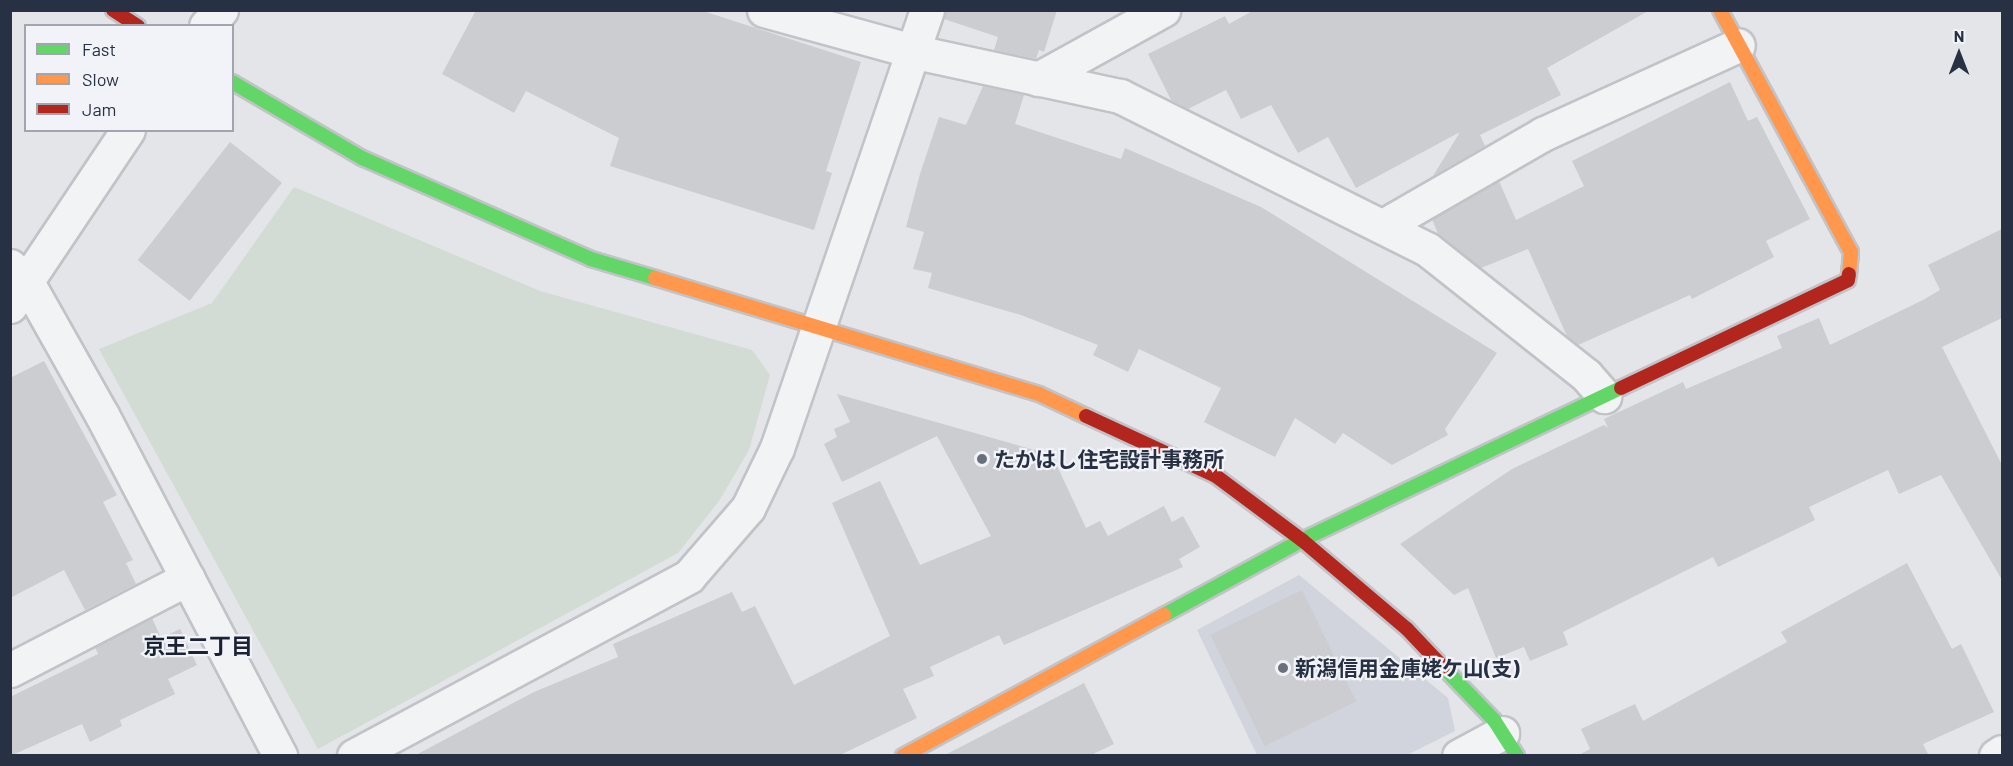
<!DOCTYPE html>
<meta charset="utf-8">
<style>
body{margin:0}
#map{position:relative;width:2013px;height:766px;overflow:hidden;background:#e3e5e9;font-family:Barlow,"Noto Sans JP",sans-serif}
div>[style]{position:absolute}
.built>*{inset:0;background:#d1d4dc}
.green>*{inset:0;background:#d3dcd4}
.building>*{inset:0;background:#cbcdd1;transform-origin:0 0}
.roads{filter:drop-shadow(2px 0 #c1c3c7) drop-shadow(-2px 0 #c1c3c7) drop-shadow(0 2px #c1c3c7) drop-shadow(0 -2px #c1c3c7)}
.street>*{height:33px;margin:-16.5px;padding:0 16.5px;transform-origin:16.5px;border-radius:16.5px;background:#f2f3f5}
.fast>*{height:14px;margin:-7px;padding:0 7px;transform-origin:7px;border-radius:7px;background:#63d668}
.slow>*{height:14px;margin:-7px;padding:0 7px;transform-origin:7px;border-radius:7px;background:#ff974d}
.jam>*{height:14px;margin:-7px;padding:0 7px;transform-origin:7px;border-radius:7px;background:#b3261e}
.dots>*{width:16px;height:16px;translate:-50% -50%;box-sizing:border-box;border:3px solid #f1f3f8;border-radius:50%}
span{translate:-50% -50%;white-space:nowrap;text-align:center;line-height:1.15;-webkit-text-stroke:4.5px #f1f3f8;paint-order:stroke}
.poi-label{font-size:21px;color:#283143;font-weight:700}
.left{translate:0 -50%;text-align:left}
.neighbourhood-label{font-size:22px;color:#1a2234;font-weight:700}
.frame{position:absolute;inset:0;border:12px solid #283143;pointer-events:none}
.legend{position:absolute;left:24px;top:24px;width:210px;height:108px;box-sizing:border-box;background:#f1f3f8;border:2px solid #a1a5b0;margin:0;padding:8px 10px;list-style:none;font-size:18px;color:#283143}
.legend li{display:flex;align-items:center;gap:12px;height:30px}
.legend b{width:30px;border:2px solid #a1a5b0}
.north{position:absolute;left:1929px;top:24px;width:60px;height:60px;-webkit-text-stroke:4px #f1f3f8;paint-order:stroke;rotate:0deg;font-size:16px;font-weight:700;line-height:24px;text-align:center;color:#283143}
.north::after{content:'';display:block;margin:auto;width:21px;height:27px;background:#283143;clip-path:polygon(50% 0,100% 100%,50% 72%,0 100%)}
</style>
<div id="map">
<div class="built">
<i style="clip-path:polygon(1299px 575px,1448px 698px,1455px 731px,1407px 755px,1257px 755px,1197px 630px)"></i>
</div>
<div class="green">
<i style="clip-path:polygon(294px 187px,540px 291px,752px 350px,770px 375px,749px 450px,719px 501px,678px 553px,318px 749px,99px 349px,212px 303px)"></i>
</div>
<div class="building">
<i style="clip-path:polygon(476px 10px,700px 10px,861px 62px,826px 171px,832px 173px,814px 230px,610px 166px,619px 138px,526px 91px,514px 113px,442px 74px)"></i>
<i style="clip-path:polygon(945px 10px,1057px 10px,1044px 52px,1039px 50px,1036px 59px,994px 50px,998px 37px,944px 19px)"></i>
<i style="clip-path:polygon(1254px 10px,1650px 10px,1547px 68px,1561px 95px,1480px 135px,1485px 146px,1433px 176px,1460px 132px,1356px 188px,1328px 137px,1298px 153px,1271px 105px,1241px 119px,1226px 90px,1188px 109px,1171px 100px,1148px 54px,1225px 16px,1229px 24px)"></i>
<i style="clip-path:polygon(1730px 82px,1748px 121px,1757px 117px,1810px 219px,1766px 241px,1774px 257px,1692px 299px,1690px 295px,1578px 345px,1567px 336px,1524px 240px,1528px 249px,1481px 268px,1438px 234px,1432px 219px,1499px 181px,1516px 220px,1584px 186px,1572px 161px)"></i>
<i style="clip-path:polygon(983px 86px,1024px 95px,1015px 124px,1121px 159px,1125px 148px,1261px 207px,1497px 353px,1445px 429px,1448px 435px,1392px 465px,1343px 433px,1335px 444px,1295px 418px,1275px 457px,1204px 422px,1221px 388px,1139px 349px,1128px 372px,1093px 355px,1098px 345px,1021px 315px,928px 288px,932px 273px,913px 269px,924px 232px,906px 227px,920px 174px,939px 117px,966px 125px)"></i>
<i style="left:230px;top:142px;width:66px;height:150px;rotate:38deg"></i>
<i style="clip-path:polygon(2002px 229px,2002px 318px,1942px 347px,2002px 465px,2002px 580px,1941px 475px,1899px 494px,1888px 470px,1809px 507px,1815px 520px,1718px 567px,1713px 557px,1563px 632px,1568px 645px,1530px 661px,1524px 647px,1496px 658px,1468px 588px,1454px 595px,1400px 544px,1512px 469px,1604px 425px,1608px 428px,1604px 419px,1683px 382px,1686px 389px,1782px 348px,1777px 336px,1819px 318px,1830px 345px,1923px 300px,1940px 290px,1928px 265px)"></i>
<i style="clip-path:polygon(44px 361px,117px 495px,103px 502px,133px 560px,126px 563px,136px 584px,85px 610px,64px 570px,10px 598px,10px 378px)"></i>
<i style="clip-path:polygon(837px 394px,1052px 455px,1086px 528px,1100px 521px,1108px 536px,1164px 506px,1172px 522px,1183px 516px,1200px 547px,1179px 559px,1183px 567px,1004px 645px,999px 635px,930px 667px,934px 676px,903px 689px,917px 718px,838px 756px,414px 756px,534px 692px,618px 657px,613px 644px,732px 592px,742px 612px,755px 606px,794px 685px,890px 636px,832px 503px,880px 481px,920px 565px,991px 536px,937px 436px,842px 482px,824px 444px,837px 437px,834px 429px,850px 422px)"></i>
<i style="clip-path:polygon(1907px 563px,1952px 649px,1961px 644px,1994px 712px,1923px 744px,1929px 756px,1577px 756px,1590px 749px,1581px 729px,1635px 704px,1643px 721px,1787px 642px,1781px 632px)"></i>
<i style="left:1302px;top:590px;width:124px;height:102px;rotate:64deg"></i>
<i style="clip-path:polygon(152px 618px,161px 638px,180px 629px,197px 665px,168px 679px,175px 694px,120px 720px,122px 726px,90px 742px,82px 724px,10px 756px,10px 697px,98px 654px,95px 647px)"></i>
<i style="clip-path:polygon(1084px 683px,1114px 744px,1089px 756px,943px 756px)"></i>
</div>
<div class="roads">
<div class="street">
<i style="left:764px;top:10px;width:158px;rotate:15.4deg"></i>
<i style="left:916px;top:52px;width:209px;rotate:12.2deg"></i>
<i style="left:1120px;top:96px;width:343px;rotate:26.5deg"></i>
<i style="left:1427px;top:249px;width:203px;rotate:38.4deg"></i>
<i style="left:1586px;top:375px;width:28px;rotate:49deg"></i>
<i style="left:206px;top:26px;width:22px;rotate:-47deg"></i>
<i style="left:1038px;top:79px;width:143px;rotate:-28.9deg"></i>
<i style="left:1383px;top:226px;width:185px;rotate:-29.9deg"></i>
<i style="left:1543px;top:134px;width:214px;rotate:-24.5deg"></i>
<i style="left:10px;top:266px;width:23px;rotate:43deg"></i>
<i style="left:27px;top:282px;width:153px;rotate:60.6deg"></i>
<i style="left:102px;top:415px;width:385px;rotate:62.4deg"></i>
<i style="left:10px;top:306px;width:212px;rotate:-56.2deg"></i>
<i style="left:10px;top:670px;width:200px;rotate:-27.3deg"></i>
<i style="left:354px;top:756px;width:380px;rotate:-28.2deg"></i>
<i style="left:689px;top:576px;width:90px;rotate:-49.1deg"></i>
<i style="left:748px;top:508px;width:67px;rotate:-64.2deg"></i>
<i style="left:777px;top:448px;width:463px;rotate:-71.1deg"></i>
<i style="left:1459px;top:756px;width:49px;rotate:-28.1deg"></i>
<i style="left:1996px;top:756px;width:7px;rotate:-34deg"></i>
</div>
<div class="fast">
<i style="left:232px;top:82px;width:151px;rotate:30.3deg"></i>
<i style="left:362px;top:158px;width:250px;rotate:23.8deg"></i>
<i style="left:591px;top:259px;width:67px;rotate:16.5deg"></i>
<i style="left:1164px;top:615px;width:157px;rotate:-28.5deg"></i>
<i style="left:1302px;top:540px;width:353px;rotate:-25.5deg"></i>
<i style="left:1443px;top:667px;width:74px;rotate:46.1deg"></i>
<i style="left:1494px;top:720px;width:43px;rotate:57.4deg"></i>
</div>
<div class="slow">
<i style="left:1720px;top:10px;width:275px;rotate:61.6deg"></i>
<i style="left:1851px;top:252px;width:22px;rotate:95deg"></i>
<i style="left:655px;top:278px;width:401px;rotate:16.8deg"></i>
<i style="left:1039px;top:394px;width:52px;rotate:25.1deg"></i>
<i style="left:903px;top:756px;width:297px;rotate:-28.4deg"></i>
</div>
<div class="jam">
<i style="left:113px;top:10px;width:30px;rotate:33deg"></i>
<i style="left:1621px;top:388px;width:251px;rotate:-25.4deg"></i>
<i style="left:1848px;top:280px;width:6px;rotate:-81deg"></i>
<i style="left:1086px;top:416px;width:143px;rotate:24.8deg"></i>
<i style="left:1216px;top:476px;width:107px;rotate:36.7deg"></i>
<i style="left:1302px;top:540px;width:138px;rotate:40.3deg"></i>
<i style="left:1407px;top:629px;width:52px;rotate:46.5deg"></i>
</div>
</div>
<div class="dots">
<i style="left:982px;top:459px;background:#69707d"></i>
<i style="left:1283px;top:668px;background:#69707d"></i>
</div>
<div class="poi-label">
<span class="left" style="left:994px;top:459px">たかはし住宅設計事務所</span>
<span class="left" style="left:1295px;top:668px">新潟信用金庫姥ケ山(支)</span>
</div>
<div class="neighbourhood-label">
<span style="left:198px;top:646px">京王二丁目</span>
</div>
<div class="frame"></div>
<ul class="legend">
<li><b style="height:8px;background:#63d668"></b>Fast</li>
<li><b style="height:8px;background:#ff974d"></b>Slow</li>
<li><b style="height:8px;background:#b3261e"></b>Jam</li>
</ul>
<div class="north">N</div>
</div>
